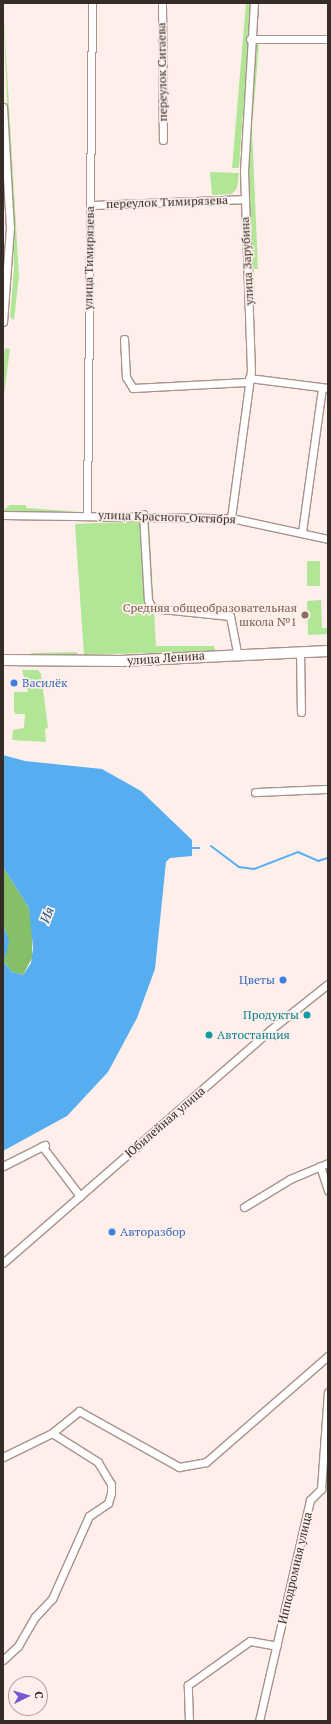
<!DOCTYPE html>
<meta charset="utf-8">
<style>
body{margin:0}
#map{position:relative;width:331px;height:1724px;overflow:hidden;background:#feefea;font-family:"PT Serif",serif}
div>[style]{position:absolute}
.green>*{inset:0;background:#b0e696;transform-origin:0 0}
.forest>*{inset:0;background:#86bf6a}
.water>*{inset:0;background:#56aef1}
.stream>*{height:2px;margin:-1px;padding:0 1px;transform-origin:1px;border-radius:1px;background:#56aef1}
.roads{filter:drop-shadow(1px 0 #a9928a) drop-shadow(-1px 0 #a9928a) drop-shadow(0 1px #a9928a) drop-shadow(0 -1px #a9928a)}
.street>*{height:7px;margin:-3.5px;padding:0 3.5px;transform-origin:3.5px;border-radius:3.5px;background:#fff}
.secondary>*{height:10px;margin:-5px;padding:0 5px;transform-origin:5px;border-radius:5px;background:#fff}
.dots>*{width:11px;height:11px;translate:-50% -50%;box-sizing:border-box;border:2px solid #feefea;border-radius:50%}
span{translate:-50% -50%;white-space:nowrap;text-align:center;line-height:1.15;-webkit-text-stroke:3.5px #feefea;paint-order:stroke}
.street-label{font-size:12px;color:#352c28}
.education-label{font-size:12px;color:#785e54}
.right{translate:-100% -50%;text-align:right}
.shop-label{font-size:12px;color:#366cbe}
.left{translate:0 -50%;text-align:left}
.culture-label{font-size:12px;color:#0d838f}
.water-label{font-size:13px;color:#12537f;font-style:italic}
.frame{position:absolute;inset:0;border:4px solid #352c28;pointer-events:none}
.north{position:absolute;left:8px;top:1676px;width:40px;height:40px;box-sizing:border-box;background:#feefea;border:1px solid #aea19c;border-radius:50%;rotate:85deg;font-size:11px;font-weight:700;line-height:16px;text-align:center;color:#352c28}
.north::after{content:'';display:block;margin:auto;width:14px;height:18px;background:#7858d2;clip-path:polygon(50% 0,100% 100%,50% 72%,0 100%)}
</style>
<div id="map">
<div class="green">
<i style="clip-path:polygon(3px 3px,19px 276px,14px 320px,10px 317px,14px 268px)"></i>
<i style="clip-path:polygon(246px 3px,251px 3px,239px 168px,232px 168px)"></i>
<i style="clip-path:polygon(259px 44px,252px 128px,258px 269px,254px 269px,255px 308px,247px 128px,254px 47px)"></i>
<i style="clip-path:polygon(210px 172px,239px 173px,237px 188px,232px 194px,212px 195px)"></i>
<i style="clip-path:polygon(5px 348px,10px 349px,3px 401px,3px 364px)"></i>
<i style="clip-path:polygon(10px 505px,26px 505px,26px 508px,82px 512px,3px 511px)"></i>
<i style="clip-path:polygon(149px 521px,156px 646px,214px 646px,215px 651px,84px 655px,75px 524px)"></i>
<i style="left:307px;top:561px;width:13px;height:25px"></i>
<i style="clip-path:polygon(321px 600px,322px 628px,328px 628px,328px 634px,308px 635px,307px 601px)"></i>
<i style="clip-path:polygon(77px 652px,77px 656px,31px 656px,31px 653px)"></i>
<i style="clip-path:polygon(22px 670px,38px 670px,41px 674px,48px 728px,45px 729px,46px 742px,12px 740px,13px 730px,24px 728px,25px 714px,15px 714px,14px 710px,14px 692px,28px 692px)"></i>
</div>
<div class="forest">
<i style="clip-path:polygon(3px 867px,29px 908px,32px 922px,32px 958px,23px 975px,12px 972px,3px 961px,6px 932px,3px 925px)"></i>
</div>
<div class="water">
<i style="clip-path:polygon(3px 755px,25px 761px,102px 769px,141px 791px,192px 840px,192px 856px,170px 858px,166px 862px,155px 969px,137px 1018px,108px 1072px,67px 1116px,3px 1151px,3px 961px,12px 972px,23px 975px,31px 963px,33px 948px,29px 908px,3px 867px)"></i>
<i style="clip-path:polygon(3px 925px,9px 940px,6px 957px,3px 953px)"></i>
</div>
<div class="stream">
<i style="left:211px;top:846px;width:35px;rotate:37deg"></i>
<i style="left:239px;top:867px;width:15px;rotate:8deg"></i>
<i style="left:254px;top:869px;width:47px;rotate:-21.1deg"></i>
<i style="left:298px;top:852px;width:22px;rotate:24deg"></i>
<i style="left:318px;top:861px;width:10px;rotate:-17deg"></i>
<i style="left:192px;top:848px;width:7px"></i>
</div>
<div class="roads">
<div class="street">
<i style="left:162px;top:3px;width:137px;rotate:89.6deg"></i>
<i style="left:250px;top:39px;width:78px"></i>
<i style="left:3px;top:107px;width:120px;rotate:86.7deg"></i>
<i style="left:10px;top:227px;width:95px;rotate:94.2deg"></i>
<i style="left:90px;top:205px;width:154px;rotate:-2.2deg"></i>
<i style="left:124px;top:339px;width:38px;rotate:87deg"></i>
<i style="left:126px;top:377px;width:13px;rotate:58deg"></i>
<i style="left:133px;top:388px;width:114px;rotate:-3deg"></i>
<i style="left:249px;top:378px;width:80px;rotate:7.2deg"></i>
<i style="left:87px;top:514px;width:511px;rotate:-89.44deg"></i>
<i style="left:143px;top:514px;width:86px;rotate:86.7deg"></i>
<i style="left:148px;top:600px;width:9px;rotate:63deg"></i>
<i style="left:152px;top:608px;width:78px;rotate:5.9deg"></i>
<i style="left:230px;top:616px;width:38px;rotate:79deg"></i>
<i style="left:3px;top:515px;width:228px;rotate:0.8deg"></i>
<i style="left:231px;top:518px;width:99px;rotate:12.2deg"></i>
<i style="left:231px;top:518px;width:148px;rotate:-82.3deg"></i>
<i style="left:251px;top:371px;width:200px;rotate:-92deg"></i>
<i style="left:244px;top:171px;width:168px;rotate:-86.6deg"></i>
<i style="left:302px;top:532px;width:145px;rotate:-82.1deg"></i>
<i style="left:300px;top:651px;width:61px;rotate:89.1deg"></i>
<i style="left:255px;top:792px;width:73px;rotate:-2.4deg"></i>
<i style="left:42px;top:1146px;width:63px;rotate:52.8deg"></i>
<i style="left:3px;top:1166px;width:47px;rotate:-26.6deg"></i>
<i style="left:320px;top:1166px;width:26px;rotate:72deg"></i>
<i style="left:244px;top:1207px;width:54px;rotate:-31.3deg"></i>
<i style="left:290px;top:1179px;width:41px;rotate:-22.8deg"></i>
<i style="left:3px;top:1263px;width:354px;rotate:-41.1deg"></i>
<i style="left:270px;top:1030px;width:74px;rotate:-38.4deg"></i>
<i style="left:3px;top:1457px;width:55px;rotate:-26.1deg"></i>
<i style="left:52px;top:1433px;width:35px;rotate:-39deg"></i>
<i style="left:79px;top:1411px;width:115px;rotate:29.2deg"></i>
<i style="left:179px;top:1467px;width:27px;rotate:-10deg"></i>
<i style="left:206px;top:1462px;width:162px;rotate:-41deg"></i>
<i style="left:3px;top:1660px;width:21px;rotate:-43deg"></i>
<i style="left:18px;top:1646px;width:34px;rotate:-60deg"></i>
<i style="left:35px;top:1617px;width:25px;rotate:-47deg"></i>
<i style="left:52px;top:1599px;width:91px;rotate:-66deg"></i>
<i style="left:89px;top:1516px;width:23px;rotate:-34deg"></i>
<i style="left:108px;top:1503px;width:10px;rotate:-73deg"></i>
<i style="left:111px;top:1493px;width:9px;rotate:-90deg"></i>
<i style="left:111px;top:1484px;width:26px;rotate:-121deg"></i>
<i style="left:98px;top:1462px;width:54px;rotate:-147.8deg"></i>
<i style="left:189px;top:1721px;width:36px;rotate:-92deg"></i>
<i style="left:188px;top:1685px;width:76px;rotate:-35.4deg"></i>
<i style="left:250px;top:1641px;width:27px;rotate:10deg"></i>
<i style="left:259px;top:1721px;width:227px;rotate:-77deg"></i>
<i style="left:310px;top:1500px;width:16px;rotate:-45deg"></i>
<i style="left:321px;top:1489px;width:97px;rotate:-85.9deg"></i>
</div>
<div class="secondary">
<i style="left:3px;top:660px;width:118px;rotate:0.5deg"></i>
<i style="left:121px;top:661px;width:207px;rotate:-2.8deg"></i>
</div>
</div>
<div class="dots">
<i style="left:305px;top:615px;background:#8d6e63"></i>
<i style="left:14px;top:683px;background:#3f7fe0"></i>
<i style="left:283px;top:980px;background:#3f7fe0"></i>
<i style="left:307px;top:1015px;background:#0f9aa8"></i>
<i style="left:209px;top:1035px;background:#0f9aa8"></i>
<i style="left:112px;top:1232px;background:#3f7fe0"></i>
</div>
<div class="street-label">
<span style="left:162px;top:72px;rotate:-91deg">переулок Сигаева</span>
<span style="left:167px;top:202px;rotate:-2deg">переулок Тимирязева</span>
<span style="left:89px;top:258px;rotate:-89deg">улица Тимирязева</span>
<span style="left:247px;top:261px;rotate:-93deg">улица Зарубина</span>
<span style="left:167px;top:517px;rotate:2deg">улица Красного Октября</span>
<span style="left:166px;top:658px;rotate:-4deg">улица Ленина</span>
<span style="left:165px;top:1122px;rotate:-41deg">Юбилейная улица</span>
<span style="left:295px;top:1568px;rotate:-77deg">Ипподромная улица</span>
</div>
<div class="education-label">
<span class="right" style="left:297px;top:615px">Средняя общеобразовательная<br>школа №1</span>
</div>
<div class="shop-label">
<span class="left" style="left:22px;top:683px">Василёк</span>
<span class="right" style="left:275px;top:980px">Цветы</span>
<span class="left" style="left:120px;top:1232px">Авторазбор</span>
</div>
<div class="culture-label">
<span class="right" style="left:299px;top:1015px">Продукты</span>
<span class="left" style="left:217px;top:1035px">Автостанция</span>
</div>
<div class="water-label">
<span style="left:47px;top:915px;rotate:-69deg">Ия</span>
</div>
<div class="frame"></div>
<div class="north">С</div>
</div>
